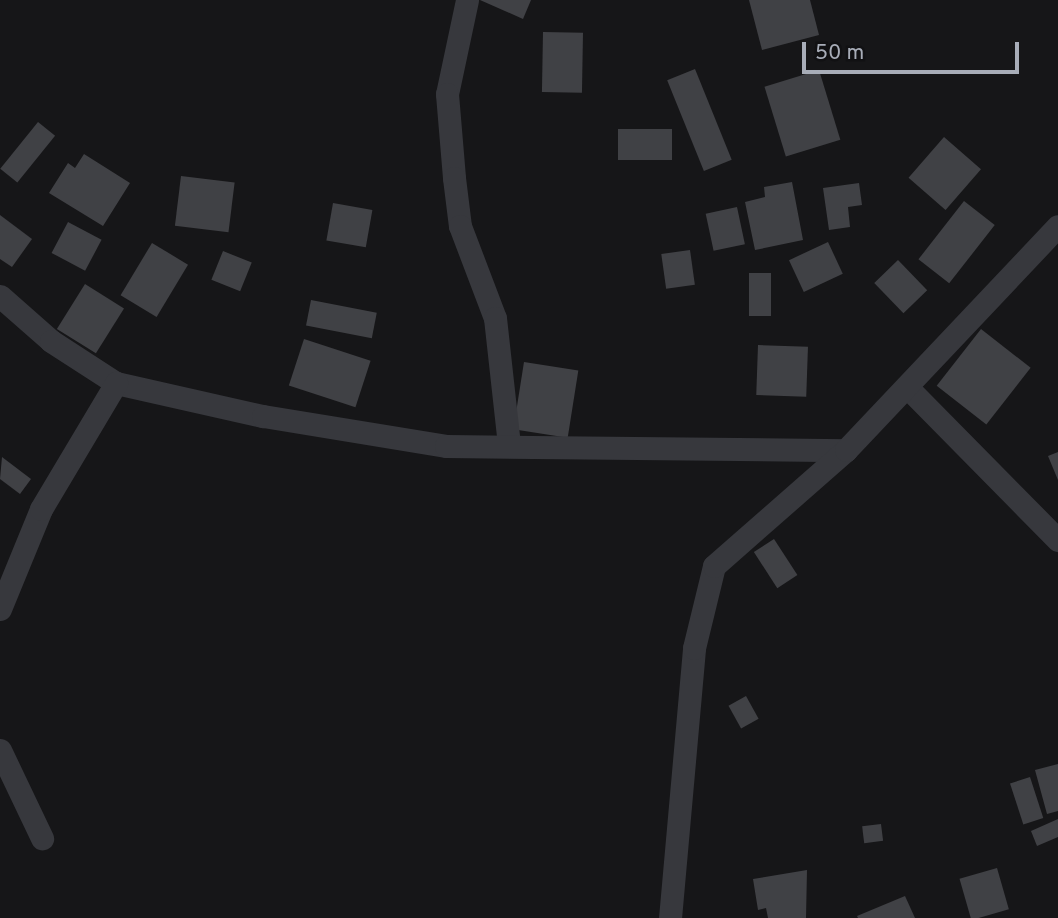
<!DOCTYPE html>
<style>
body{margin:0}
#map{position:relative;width:1058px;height:918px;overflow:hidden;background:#161618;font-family:Overpass,sans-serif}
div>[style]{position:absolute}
.building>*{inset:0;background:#404145;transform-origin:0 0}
.street>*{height:23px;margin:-11.5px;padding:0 11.5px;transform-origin:11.5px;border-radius:11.5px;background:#37383d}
span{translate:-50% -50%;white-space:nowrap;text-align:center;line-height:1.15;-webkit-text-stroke:5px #111113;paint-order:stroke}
.scale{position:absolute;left:802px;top:42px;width:217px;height:32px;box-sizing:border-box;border:4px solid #a8adb8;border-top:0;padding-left:9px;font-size:21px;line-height:24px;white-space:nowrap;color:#a8adb8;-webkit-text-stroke:5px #111113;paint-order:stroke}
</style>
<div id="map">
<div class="building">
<i style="clip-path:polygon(480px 0,531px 0,523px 19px)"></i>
<i style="clip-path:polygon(749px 0,810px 0,819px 35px,762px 50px)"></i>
<i style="left:543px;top:32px;width:40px;height:60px;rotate:1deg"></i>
<i style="left:695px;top:69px;width:98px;height:30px;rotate:68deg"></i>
<i style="left:819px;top:70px;width:73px;height:57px;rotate:73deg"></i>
<i style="left:38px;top:122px;width:22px;height:60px;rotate:39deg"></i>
<i style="left:618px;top:129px;width:54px;height:31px"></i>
<i style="left:944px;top:137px;width:49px;height:54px;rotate:41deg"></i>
<i style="clip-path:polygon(84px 154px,130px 183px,103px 226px,49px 193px,68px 163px,75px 168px)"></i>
<i style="left:181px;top:176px;width:54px;height:50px;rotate:7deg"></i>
<i style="clip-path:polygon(792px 182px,803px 240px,755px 250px,745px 202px,765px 197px,764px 187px)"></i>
<i style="clip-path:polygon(859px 183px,862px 205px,848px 207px,850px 227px,829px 230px,823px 188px)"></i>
<i style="left:964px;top:201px;width:39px;height:74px;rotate:38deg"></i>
<i style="left:333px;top:203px;width:40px;height:38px;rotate:10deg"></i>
<i style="left:737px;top:207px;width:38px;height:32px;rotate:78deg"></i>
<i style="clip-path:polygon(0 215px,32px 239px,12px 267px,0 259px)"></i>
<i style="left:68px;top:222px;width:38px;height:35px;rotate:28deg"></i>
<i style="left:828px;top:242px;width:35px;height:43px;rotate:65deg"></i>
<i style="left:152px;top:243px;width:42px;height:61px;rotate:31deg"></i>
<i style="left:690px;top:250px;width:35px;height:29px;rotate:82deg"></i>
<i style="left:223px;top:251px;width:31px;height:31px;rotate:22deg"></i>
<i style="left:898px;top:260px;width:42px;height:33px;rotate:46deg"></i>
<i style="left:749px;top:273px;width:22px;height:43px"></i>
<i style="left:85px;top:284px;width:46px;height:53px;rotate:32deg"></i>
<i style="left:311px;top:300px;width:67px;height:26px;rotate:11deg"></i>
<i style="left:981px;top:329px;width:63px;height:72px;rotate:38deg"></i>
<i style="left:304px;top:339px;width:70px;height:49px;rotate:18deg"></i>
<i style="left:758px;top:345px;width:50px;height:50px;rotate:2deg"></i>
<i style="left:524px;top:362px;width:55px;height:68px;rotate:9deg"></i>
<i style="clip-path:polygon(1058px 452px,1058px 480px,1048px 456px)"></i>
<i style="clip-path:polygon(2px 457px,31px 479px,20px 494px,0 479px)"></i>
<i style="left:774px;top:539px;width:43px;height:24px;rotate:57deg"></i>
<i style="left:746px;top:696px;width:26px;height:20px;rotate:61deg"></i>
<i style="clip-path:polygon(1058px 764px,1058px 811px,1047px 814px,1035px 770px)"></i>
<i style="left:1030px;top:777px;width:43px;height:21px;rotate:72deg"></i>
<i style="clip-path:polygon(1058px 819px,1058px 837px,1037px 846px,1031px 831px)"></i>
<i style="left:881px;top:824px;width:17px;height:19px;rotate:83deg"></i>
<i style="left:997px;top:868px;width:43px;height:39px;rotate:74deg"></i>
<i style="clip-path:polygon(807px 870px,806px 918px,768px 918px,766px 908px,758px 910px,753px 879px)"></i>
<i style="clip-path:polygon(905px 896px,915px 918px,858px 918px,857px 916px)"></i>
</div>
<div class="street">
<i style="left:467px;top:0;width:96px;rotate:102deg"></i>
<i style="left:447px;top:94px;width:84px;rotate:85.2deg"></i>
<i style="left:454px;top:178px;width:48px;rotate:82.9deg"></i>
<i style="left:460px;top:226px;width:98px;rotate:69.2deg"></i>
<i style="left:495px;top:318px;width:128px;rotate:83.7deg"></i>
<i style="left:0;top:296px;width:68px;rotate:41.4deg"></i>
<i style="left:51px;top:341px;width:77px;rotate:32.9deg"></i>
<i style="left:116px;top:383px;width:151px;rotate:12.7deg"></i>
<i style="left:263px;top:416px;width:185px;rotate:9.3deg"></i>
<i style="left:446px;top:446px;width:400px;rotate:0.6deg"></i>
<i style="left:908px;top:388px;width:214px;rotate:45.4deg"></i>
<i style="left:0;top:609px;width:108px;rotate:-67.7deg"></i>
<i style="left:41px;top:509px;width:147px;rotate:-59.2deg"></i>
<i style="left:0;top:750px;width:98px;rotate:64.5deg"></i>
<i style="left:670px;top:918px;width:271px;rotate:-84.9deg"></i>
<i style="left:694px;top:648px;width:84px;rotate:-76.3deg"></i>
<i style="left:714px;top:566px;width:176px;rotate:-41.3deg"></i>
<i style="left:846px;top:450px;width:308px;rotate:-46.6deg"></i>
</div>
<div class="scale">50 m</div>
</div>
